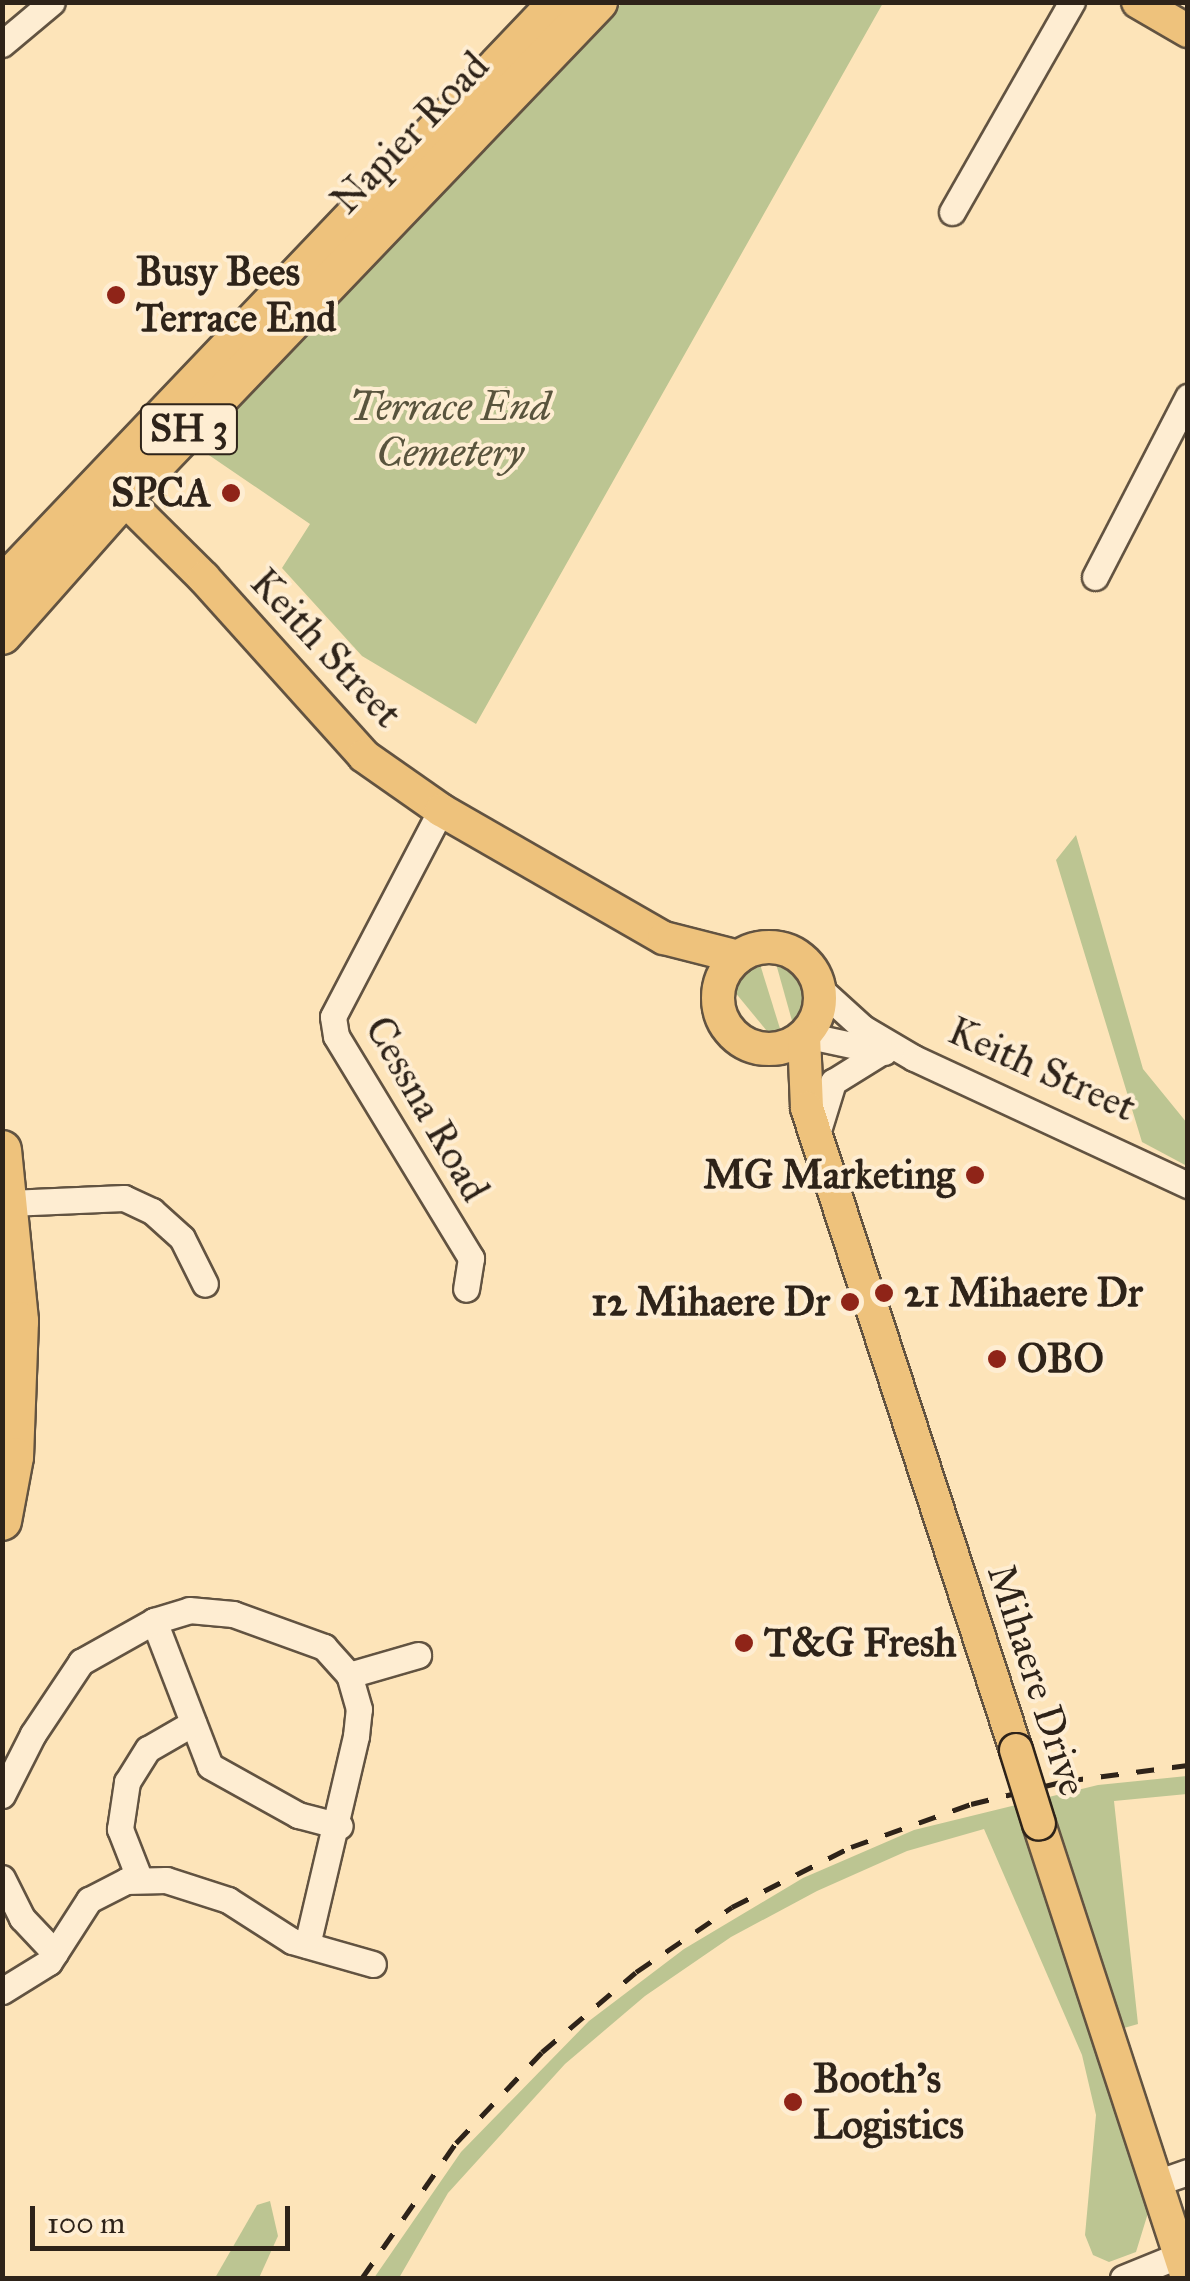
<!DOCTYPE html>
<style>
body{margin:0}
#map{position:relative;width:1190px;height:2281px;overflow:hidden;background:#fde4b9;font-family:"IM FELL Great Primer",serif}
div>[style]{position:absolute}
.green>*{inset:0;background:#bcc592}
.roads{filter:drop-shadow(2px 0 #625341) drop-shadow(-2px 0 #625341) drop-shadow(0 2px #625341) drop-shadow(0 -2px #625341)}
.minor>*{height:25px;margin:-12.5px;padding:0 12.5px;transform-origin:12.5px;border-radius:12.5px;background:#feedd2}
.major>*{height:32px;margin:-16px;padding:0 16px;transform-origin:16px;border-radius:16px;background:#eec27c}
.major>.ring{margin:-16px;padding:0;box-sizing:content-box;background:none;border:32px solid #eec27c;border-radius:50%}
.highway>*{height:38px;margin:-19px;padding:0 19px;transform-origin:19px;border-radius:19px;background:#eec27c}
.rail>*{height:5px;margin-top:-2.5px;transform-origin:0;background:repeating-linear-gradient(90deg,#2e2319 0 18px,transparent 0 36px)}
.bridges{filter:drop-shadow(2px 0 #2e2319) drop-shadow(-2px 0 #2e2319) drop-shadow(0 2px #2e2319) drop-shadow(0 -2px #2e2319)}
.major-bridge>*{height:32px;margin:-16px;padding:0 16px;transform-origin:16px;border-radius:16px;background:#eec27c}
.dots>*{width:28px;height:28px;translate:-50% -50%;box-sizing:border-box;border:5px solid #feedd2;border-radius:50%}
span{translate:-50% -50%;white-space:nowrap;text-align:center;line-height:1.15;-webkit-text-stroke:8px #feedd2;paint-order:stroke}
.shield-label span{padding:2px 8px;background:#feedd2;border:2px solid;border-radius:8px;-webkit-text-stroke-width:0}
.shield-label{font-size:38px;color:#2e2319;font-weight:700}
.street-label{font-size:40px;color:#2e2319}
.poi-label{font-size:40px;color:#2e2319;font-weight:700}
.left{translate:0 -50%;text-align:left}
.right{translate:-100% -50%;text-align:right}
.park-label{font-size:40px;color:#59543d;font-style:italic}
.frame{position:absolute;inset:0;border:5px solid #2e2319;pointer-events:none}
.scale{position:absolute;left:30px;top:2206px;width:260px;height:45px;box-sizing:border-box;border:5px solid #2e2319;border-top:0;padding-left:12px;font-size:30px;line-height:35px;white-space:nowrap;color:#2e2319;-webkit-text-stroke:8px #feedd2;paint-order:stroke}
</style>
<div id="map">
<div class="green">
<i style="clip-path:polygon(622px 3px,883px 3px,476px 724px,362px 656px,282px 568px,310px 524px,200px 449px)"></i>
<i style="clip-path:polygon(1076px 835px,1143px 1069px,1187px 1123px,1187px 1166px,1142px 1142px,1056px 860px)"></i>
<i style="clip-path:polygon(775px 960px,791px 965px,808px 992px,794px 1028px)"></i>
<i style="clip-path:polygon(759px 961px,782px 1035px,771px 1036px,734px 991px,739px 977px)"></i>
<i style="clip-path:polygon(1187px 1776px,1187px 1794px,1114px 1801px,1138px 2024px,1124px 2028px,1055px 1820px,1023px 1830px,1148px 2213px,1136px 2252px,1109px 2262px,1093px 2255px,1085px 2235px,1096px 2115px,1082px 2055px,984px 1829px,907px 1851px,817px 1891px,731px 1937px,645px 1996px,565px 2064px,448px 2193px,399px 2278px,374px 2278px,461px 2152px,589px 2021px,684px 1949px,803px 1878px,914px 1830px,1098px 1785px)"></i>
<i style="clip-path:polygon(270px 2201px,278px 2236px,259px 2278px,215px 2278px,257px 2205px)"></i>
</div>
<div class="roads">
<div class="minor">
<i style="left:2px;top:44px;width:65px;rotate:-40deg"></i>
<i style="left:952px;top:212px;width:242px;rotate:-60.3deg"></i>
<i style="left:1095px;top:577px;width:203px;rotate:-62.7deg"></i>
<i style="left:441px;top:810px;width:233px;rotate:117.6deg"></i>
<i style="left:333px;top:1017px;width:19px;rotate:81deg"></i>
<i style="left:336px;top:1036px;width:260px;rotate:58.7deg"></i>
<i style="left:471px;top:1258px;width:31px;rotate:99deg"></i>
<i style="left:820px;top:989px;width:58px;rotate:42.2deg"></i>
<i style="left:863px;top:1028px;width:59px;rotate:30.5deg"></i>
<i style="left:914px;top:1058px;width:302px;rotate:24.9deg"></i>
<i style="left:805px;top:1035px;width:81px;rotate:12.1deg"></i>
<i style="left:816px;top:1137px;width:58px;rotate:-72.8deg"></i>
<i style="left:833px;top:1082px;width:57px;rotate:-32deg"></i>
<i style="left:9px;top:1203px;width:115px;rotate:-2.5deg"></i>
<i style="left:124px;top:1198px;width:31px;rotate:25deg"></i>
<i style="left:152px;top:1211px;width:40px;rotate:42deg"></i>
<i style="left:182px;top:1238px;width:51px;rotate:63.4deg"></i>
<i style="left:154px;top:1621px;width:155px;rotate:68.9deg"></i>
<i style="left:210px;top:1766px;width:101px;rotate:29.1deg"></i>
<i style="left:298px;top:1815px;width:43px;rotate:14.7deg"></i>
<i style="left:2px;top:1795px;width:68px;rotate:-63.1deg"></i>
<i style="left:33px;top:1734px;width:87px;rotate:-56.3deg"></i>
<i style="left:81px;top:1662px;width:84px;rotate:-29.3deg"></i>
<i style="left:154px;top:1621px;width:37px;rotate:-17deg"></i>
<i style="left:189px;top:1610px;width:44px;rotate:5.2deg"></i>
<i style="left:233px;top:1614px;width:97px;rotate:19.9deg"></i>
<i style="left:324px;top:1647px;width:38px;rotate:48deg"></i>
<i style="left:2px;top:1878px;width:45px;rotate:63.4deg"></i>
<i style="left:22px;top:1918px;width:48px;rotate:46.7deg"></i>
<i style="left:140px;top:1880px;width:55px;rotate:-111.4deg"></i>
<i style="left:120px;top:1829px;width:48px;rotate:-81.5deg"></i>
<i style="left:127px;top:1782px;width:39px;rotate:-58deg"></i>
<i style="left:148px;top:1749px;width:52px;rotate:-30deg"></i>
<i style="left:307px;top:1945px;width:215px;rotate:-76.8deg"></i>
<i style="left:356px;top:1736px;width:27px;rotate:-84deg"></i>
<i style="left:359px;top:1709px;width:35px;rotate:-106deg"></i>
<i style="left:349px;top:1675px;width:72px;rotate:-16.2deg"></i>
<i style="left:2px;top:1991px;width:55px;rotate:-31.7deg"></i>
<i style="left:49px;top:1962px;width:74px;rotate:-57.2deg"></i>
<i style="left:89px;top:1900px;width:42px;rotate:-27.2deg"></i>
<i style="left:126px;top:1881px;width:40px;rotate:-1.4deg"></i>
<i style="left:166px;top:1880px;width:65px;rotate:17.9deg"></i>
<i style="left:228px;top:1900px;width:76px;rotate:32.6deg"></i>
<i style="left:292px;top:1941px;width:84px;rotate:15.9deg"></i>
<i style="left:1156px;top:2183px;width:34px;rotate:-19deg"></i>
<i style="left:1123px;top:2278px;width:61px;rotate:-22deg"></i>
</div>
<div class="major">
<i style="left:1138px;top:2px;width:58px;rotate:30.1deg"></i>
<i style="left:107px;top:482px;width:136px;rotate:44.7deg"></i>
<i style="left:204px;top:578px;width:239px;rotate:48deg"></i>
<i style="left:364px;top:756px;width:94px;rotate:35deg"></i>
<i style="left:441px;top:810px;width:257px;rotate:29.9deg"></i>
<i style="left:664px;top:938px;width:77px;rotate:14.2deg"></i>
<i class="ring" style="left:718px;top:947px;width:70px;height:70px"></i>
<i style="left:804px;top:1036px;width:72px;rotate:87.6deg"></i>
<i style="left:807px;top:1108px;width:675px;rotate:71.97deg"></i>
<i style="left:1039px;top:1824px;width:478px;rotate:71.9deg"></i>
</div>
<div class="highway">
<i style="left:2px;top:586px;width:807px;rotate:-46.36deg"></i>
<i style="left:2px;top:635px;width:183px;rotate:-48.5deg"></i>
<i style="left:123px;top:498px;width:687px;rotate:-46.24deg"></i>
<i style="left:2px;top:1150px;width:172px;rotate:84.3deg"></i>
<i style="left:19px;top:1321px;width:136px;rotate:92.1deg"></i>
<i style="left:14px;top:1457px;width:65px;rotate:100.6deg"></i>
</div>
</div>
<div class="rail">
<i style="left:362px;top:2278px;width:165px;rotate:-55.2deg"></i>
<i style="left:456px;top:2143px;width:125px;rotate:-46.6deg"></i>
<i style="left:542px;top:2052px;width:123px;rotate:-40.4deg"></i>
<i style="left:636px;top:1972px;width:116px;rotate:-34.1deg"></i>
<i style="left:732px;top:1907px;width:133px;rotate:-26.8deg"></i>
<i style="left:851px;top:1847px;width:127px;rotate:-19.7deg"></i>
<i style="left:971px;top:1804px;width:97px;rotate:-13.7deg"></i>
<i style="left:1065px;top:1781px;width:124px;rotate:-7.4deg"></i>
</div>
<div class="bridges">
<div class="major-bridge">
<i style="left:1016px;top:1750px;width:77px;rotate:72.7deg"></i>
</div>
</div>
<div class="dots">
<i style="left:116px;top:295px;background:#8f2418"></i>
<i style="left:231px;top:493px;background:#8f2418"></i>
<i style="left:975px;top:1175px;background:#8f2418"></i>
<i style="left:884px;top:1293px;background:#8f2418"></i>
<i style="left:850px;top:1302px;background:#8f2418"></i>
<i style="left:997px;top:1359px;background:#8f2418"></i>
<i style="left:744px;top:1643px;background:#8f2418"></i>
<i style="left:793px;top:2102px;background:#8f2418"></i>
</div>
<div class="shield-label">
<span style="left:189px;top:429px">SH 3</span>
</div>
<div class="street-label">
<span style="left:410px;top:133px;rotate:-46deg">Napier Road</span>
<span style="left:326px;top:648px;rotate:47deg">Keith Street</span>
<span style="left:1042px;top:1069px;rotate:24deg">Keith Street</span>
<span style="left:427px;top:1109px;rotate:60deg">Cessna Road</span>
<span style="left:1037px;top:1680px;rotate:72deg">Mihaere Drive</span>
</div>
<div class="poi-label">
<span class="left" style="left:136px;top:295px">Busy Bees<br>Terrace End</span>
<span class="right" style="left:211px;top:493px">SPCA</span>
<span class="right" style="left:955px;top:1175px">MG Marketing</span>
<span class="left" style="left:904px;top:1293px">21 Mihaere Dr</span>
<span class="right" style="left:830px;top:1302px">12 Mihaere Dr</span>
<span class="left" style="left:1017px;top:1359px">OBO</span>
<span class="left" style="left:764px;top:1643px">T&amp;G Fresh</span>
<span class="left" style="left:813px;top:2102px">Booth's<br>Logistics</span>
</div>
<div class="park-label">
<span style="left:450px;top:430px">Terrace End<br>Cemetery</span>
</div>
<div class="frame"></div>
<div class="scale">100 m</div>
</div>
